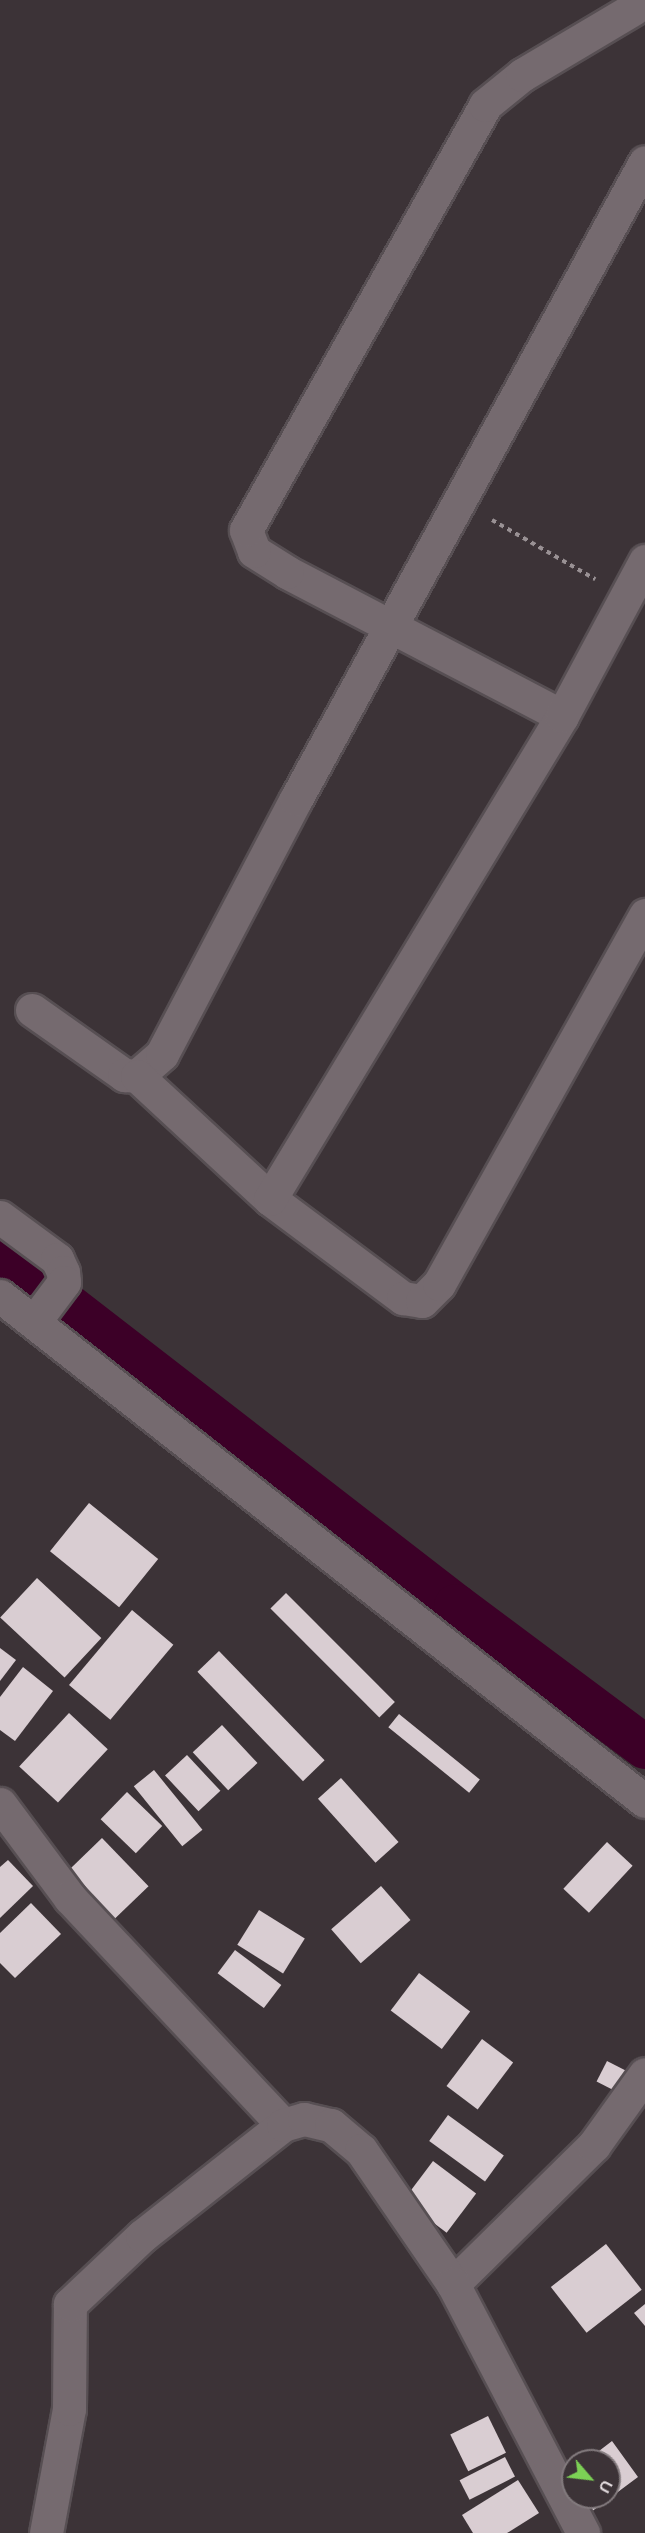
<!DOCTYPE html>
<style>
body{margin:0}
#map{position:relative;width:645px;height:2533px;overflow:hidden;background:#3c3337;font-family:"Nunito Sans",sans-serif}
div>[style]{position:absolute}
.canal>*{height:44px;margin:-22px;padding:0 22px;transform-origin:22px;border-radius:22px;background:#3c0027}
.building>*{inset:0;background:#d9cdd2;transform-origin:0 0}
.path>*{height:4px;margin-top:-2px;transform-origin:0;background:repeating-linear-gradient(90deg,#999194 0 4.5px,transparent 0 9px)}
.roads{filter:drop-shadow(2px 0 #574f53) drop-shadow(-2px 0 #574f53) drop-shadow(0 2px #574f53) drop-shadow(0 -2px #574f53)}
.minor>*{height:33px;margin:-16.5px;padding:0 16.5px;transform-origin:16.5px;border-radius:16.5px;background:#756a6f}
span{translate:-50% -50%;white-space:nowrap;text-align:center;line-height:1.15;-webkit-text-stroke:6px #3c3337;paint-order:stroke}
.north{position:absolute;left:561px;top:2449px;width:60px;height:60px;box-sizing:border-box;background:#3c3337;border:2px solid #827a7d;border-radius:50%;rotate:118deg;font-size:16px;font-weight:700;line-height:24px;text-align:center;color:#ebe4e7}
.north::after{content:'';display:block;margin:auto;width:21px;height:27px;background:#7cd155;clip-path:polygon(50% 0,100% 100%,50% 72%,0 100%)}
</style>
<div id="map">
<div class="canal">
<i style="left:0;top:1253px;width:577px;rotate:37.74deg"></i>
<i style="left:456px;top:1606px;width:236px;rotate:36.7deg"></i>
</div>
<div class="building">
<i style="left:89px;top:1503px;width:89px;height:62px;rotate:39deg"></i>
<i style="left:37px;top:1578px;width:88px;height:54px;rotate:43deg"></i>
<i style="left:286px;top:1593px;width:154px;height:22px;rotate:45deg"></i>
<i style="left:132px;top:1610px;width:54px;height:98px;rotate:40deg"></i>
<i style="clip-path:polygon(0 1648px,16px 1660px,0 1681px)"></i>
<i style="left:219px;top:1651px;width:152px;height:30px;rotate:46deg"></i>
<i style="clip-path:polygon(23px 1667px,53px 1691px,15px 1741px,0 1730px,0 1697px)"></i>
<i style="left:69px;top:1713px;width:53px;height:73px;rotate:43deg"></i>
<i style="left:399px;top:1714px;width:104px;height:17px;rotate:39deg"></i>
<i style="left:222px;top:1725px;width:52px;height:40px;rotate:47deg"></i>
<i style="left:187px;top:1755px;width:49px;height:30px;rotate:47deg"></i>
<i style="left:154px;top:1770px;width:77px;height:26px;rotate:51deg"></i>
<i style="left:341px;top:1778px;width:86px;height:31px;rotate:48deg"></i>
<i style="left:127px;top:1792px;width:49px;height:38px;rotate:44deg"></i>
<i style="left:102px;top:1838px;width:67px;height:51px;rotate:46deg"></i>
<i style="left:607px;top:1842px;width:35px;height:64px;rotate:43deg"></i>
<i style="clip-path:polygon(8px 1860px,33px 1886px,0 1918px,0 1867px)"></i>
<i style="left:381px;top:1886px;width:45px;height:66px;rotate:49deg"></i>
<i style="clip-path:polygon(31px 1903px,61px 1934px,15px 1978px,0 1963px,0 1933px)"></i>
<i style="left:259px;top:1910px;width:54px;height:41px;rotate:32deg"></i>
<i style="left:235px;top:1950px;width:58px;height:29px;rotate:37deg"></i>
<i style="left:419px;top:1973px;width:64px;height:47px;rotate:37deg"></i>
<i style="left:482px;top:2039px;width:39px;height:59px;rotate:37deg"></i>
<i style="left:607px;top:2061px;width:22px;height:23px;rotate:27deg"></i>
<i style="left:448px;top:2115px;width:69px;height:32px;rotate:36deg"></i>
<i style="left:433px;top:2161px;width:54px;height:49px;rotate:37deg"></i>
<i style="left:606px;top:2244px;width:58px;height:70px;rotate:52deg"></i>
<i style="clip-path:polygon(645px 2304px,645px 2326px,634px 2313px)"></i>
<i style="left:488px;top:2416px;width:41px;height:42px;rotate:64deg"></i>
<i style="clip-path:polygon(612px 2441px,638px 2477px,591px 2512px,580px 2497px,609px 2497px,609px 2461px,586px 2461px)"></i>
<i style="left:505px;top:2457px;width:22px;height:51px;rotate:63deg"></i>
<i style="clip-path:polygon(518px 2480px,539px 2513px,507px 2533px,473px 2533px,462px 2515px)"></i>
</div>
<div class="path">
<i style="left:492px;top:520px;width:119px;rotate:29.8deg"></i>
</div>
<div class="roads">
<div class="minor">
<i style="left:562px;top:716px;width:310px;rotate:-152.4deg"></i>
<i style="left:287px;top:572px;width:39px;rotate:-148deg"></i>
<i style="left:254px;top:551px;width:22px;rotate:-111deg"></i>
<i style="left:246px;top:530px;width:488px;rotate:-60.6deg"></i>
<i style="left:485px;top:105px;width:48px;rotate:-39deg"></i>
<i style="left:522px;top:75px;width:129px;rotate:-30.7deg"></i>
<i style="left:32px;top:1010px;width:113px;rotate:35.2deg"></i>
<i style="left:124px;top:1075px;width:13px;rotate:4deg"></i>
<i style="left:137px;top:1076px;width:33px;rotate:-41deg"></i>
<i style="left:162px;top:1054px;width:288px;rotate:-62.3deg"></i>
<i style="left:296px;top:799px;width:726px;rotate:-61.28deg"></i>
<i style="left:137px;top:1076px;width:181px;rotate:42.8deg"></i>
<i style="left:270px;top:1199px;width:166px;rotate:36.7deg"></i>
<i style="left:403px;top:1298px;width:19px;rotate:9deg"></i>
<i style="left:422px;top:1301px;width:24px;rotate:-45deg"></i>
<i style="left:439px;top:1284px;width:423px;rotate:-60.8deg"></i>
<i style="left:270px;top:1199px;width:564px;rotate:-58.84deg"></i>
<i style="left:562px;top:716px;width:176px;rotate:-61.8deg"></i>
<i style="left:0;top:1217px;width:71px;rotate:36.4deg"></i>
<i style="left:57px;top:1259px;width:14px;rotate:65deg"></i>
<i style="left:63px;top:1272px;width:10px;rotate:84deg"></i>
<i style="left:64px;top:1282px;width:50px;rotate:126.9deg"></i>
<i style="left:0;top:1296px;width:819px;rotate:38.06deg"></i>
<i style="left:0;top:1804px;width:117px;rotate:53.3deg"></i>
<i style="left:70px;top:1898px;width:311px;rotate:46.8deg"></i>
<i style="left:453px;top:2284px;width:198px;rotate:-44.6deg"></i>
<i style="left:594px;top:2145px;width:87px;rotate:-54.3deg"></i>
<i style="left:46px;top:2533px;width:126px;rotate:-79.5deg"></i>
<i style="left:69px;top:2409px;width:105px;rotate:-89.5deg"></i>
<i style="left:70px;top:2304px;width:99px;rotate:-43.4deg"></i>
<i style="left:142px;top:2236px;width:179px;rotate:-38.2deg"></i>
<i style="left:283px;top:2125px;width:22px;rotate:-16deg"></i>
<i style="left:304px;top:2119px;width:28px;rotate:13deg"></i>
<i style="left:331px;top:2125px;width:39px;rotate:40deg"></i>
<i style="left:361px;top:2150px;width:163px;rotate:55.5deg"></i>
<i style="left:453px;top:2284px;width:281px;rotate:62.4deg"></i>
</div>
</div>
<div class="north">U</div>
</div>
